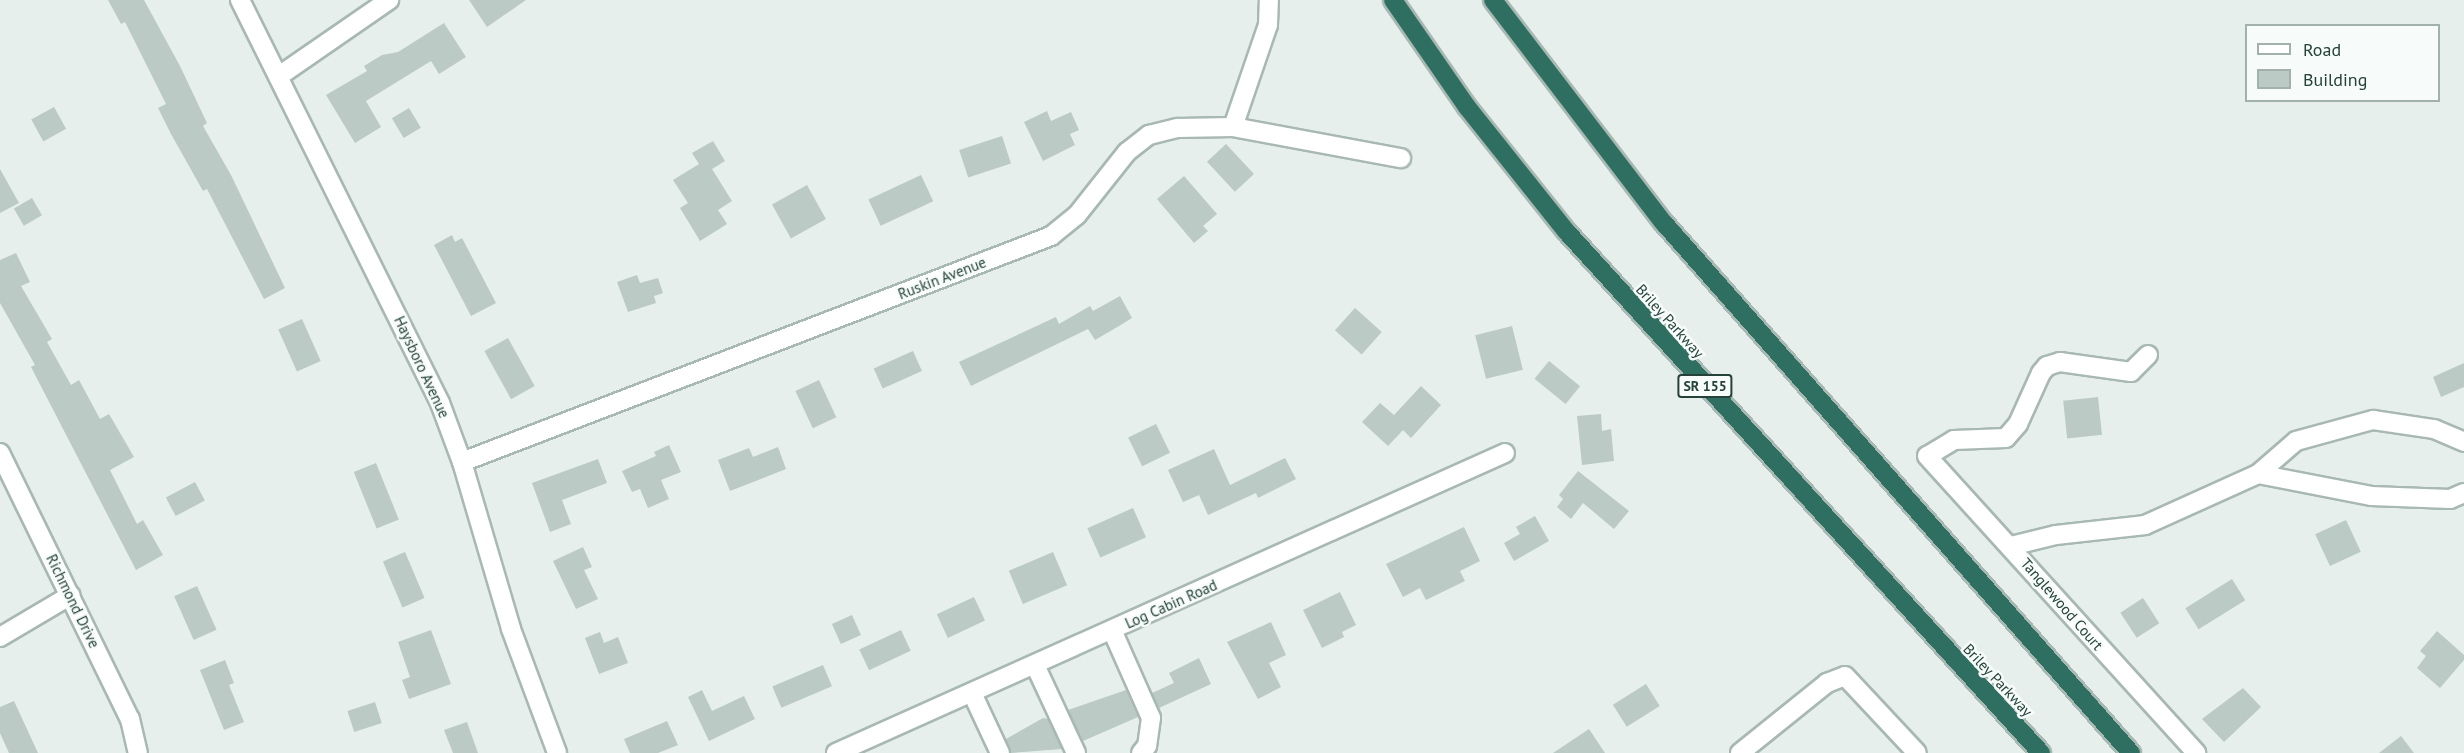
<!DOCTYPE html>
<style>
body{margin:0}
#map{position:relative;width:2464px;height:753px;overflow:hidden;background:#e6efeb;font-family:"PT Sans",sans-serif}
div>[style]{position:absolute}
.building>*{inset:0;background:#bbcac4;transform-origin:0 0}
.roads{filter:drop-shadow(2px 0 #a8b8b2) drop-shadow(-2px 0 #a8b8b2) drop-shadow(0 2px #a8b8b2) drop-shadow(0 -2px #a8b8b2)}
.minor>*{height:18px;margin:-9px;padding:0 9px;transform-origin:9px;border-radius:9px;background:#fff}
.highway>*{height:18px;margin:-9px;padding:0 9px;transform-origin:9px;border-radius:9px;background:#2f6f62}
span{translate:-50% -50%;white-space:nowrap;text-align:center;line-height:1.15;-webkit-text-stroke:5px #f7fbf9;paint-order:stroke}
.shield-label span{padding:2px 4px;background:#f7fbf9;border:2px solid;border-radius:4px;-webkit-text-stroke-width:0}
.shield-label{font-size:14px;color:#24423a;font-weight:700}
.street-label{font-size:15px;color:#24423a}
.legend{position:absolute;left:2245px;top:24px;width:195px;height:78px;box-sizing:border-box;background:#f7fbf9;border:2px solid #a3b1ad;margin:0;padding:8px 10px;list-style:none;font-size:18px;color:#24423a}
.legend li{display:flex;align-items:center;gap:12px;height:30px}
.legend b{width:30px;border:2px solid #a3b1ad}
</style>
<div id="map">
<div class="building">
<i style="clip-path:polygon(108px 0,144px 0,180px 66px,207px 123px,203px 126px,231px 175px,285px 288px,264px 299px,207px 189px,203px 191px,171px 134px,158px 108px,166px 104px,125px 22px,121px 24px)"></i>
<i style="clip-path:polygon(469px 0,526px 0,487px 27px)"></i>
<i style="clip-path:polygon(444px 23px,466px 57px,439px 74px,431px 61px,366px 101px,381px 127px,355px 143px,326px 95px,367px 71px,364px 66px,382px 55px,398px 52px)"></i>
<i style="left:54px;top:107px;width:25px;height:26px;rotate:61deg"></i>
<i style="left:409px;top:108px;width:23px;height:20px;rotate:59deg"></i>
<i style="clip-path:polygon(1047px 111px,1051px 121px,1071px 112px,1079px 130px,1070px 134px,1075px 145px,1043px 161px,1024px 122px)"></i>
<i style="left:1002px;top:136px;width:29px;height:45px;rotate:72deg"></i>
<i style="clip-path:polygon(713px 141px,725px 161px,712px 169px,732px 201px,718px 210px,727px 224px,700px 241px,680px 208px,688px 203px,673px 180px,699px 164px,692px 153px)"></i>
<i style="left:1226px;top:144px;width:41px;height:26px;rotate:47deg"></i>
<i style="clip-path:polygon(0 169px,19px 203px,0 213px)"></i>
<i style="left:921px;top:175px;width:29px;height:58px;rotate:65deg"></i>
<i style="clip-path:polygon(1184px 176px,1217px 214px,1203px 226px,1208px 231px,1194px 243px,1157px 199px)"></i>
<i style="left:807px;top:185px;width:39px;height:40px;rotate:61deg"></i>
<i style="left:32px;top:198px;width:20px;height:21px;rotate:60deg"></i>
<i style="clip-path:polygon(452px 235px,455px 242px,462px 238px,496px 303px,471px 316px,434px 245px)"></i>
<i style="clip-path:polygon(16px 253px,30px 282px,21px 286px,52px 339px,47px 342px,71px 385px,79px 380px,100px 419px,109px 414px,134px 457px,110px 470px,137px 524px,143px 520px,163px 555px,136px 570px,31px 367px,35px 365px,0 303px,0 260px)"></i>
<i style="clip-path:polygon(637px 275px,640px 283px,658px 278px,663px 293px,654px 296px,656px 303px,628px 312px,617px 282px)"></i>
<i style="clip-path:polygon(1120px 296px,1132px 318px,1119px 326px,1095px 340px,1088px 329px,971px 386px,959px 362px,1056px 317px,1059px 324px,1090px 306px,1093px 311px)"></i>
<i style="left:1355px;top:308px;width:36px;height:30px;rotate:42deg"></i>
<i style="left:302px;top:319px;width:46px;height:26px;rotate:66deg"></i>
<i style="left:1512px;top:326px;width:45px;height:38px;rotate:76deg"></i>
<i style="left:508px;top:338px;width:55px;height:27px;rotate:61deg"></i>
<i style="left:913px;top:351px;width:22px;height:43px;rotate:66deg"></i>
<i style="left:1549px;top:361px;width:40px;height:23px;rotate:39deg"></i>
<i style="clip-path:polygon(2464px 363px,2464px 387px,2441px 397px,2433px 377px)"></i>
<i style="left:819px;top:380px;width:41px;height:26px;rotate:65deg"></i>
<i style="clip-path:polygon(1421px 386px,1441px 405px,1411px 438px,1403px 430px,1388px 446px,1362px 422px,1380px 403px,1394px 415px)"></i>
<i style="left:2098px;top:397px;width:38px;height:35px;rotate:84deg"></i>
<i style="clip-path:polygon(1601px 414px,1602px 431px,1611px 429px,1614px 461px,1582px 465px,1577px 416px)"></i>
<i style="left:1156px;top:424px;width:32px;height:31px;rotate:64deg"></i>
<i style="clip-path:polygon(669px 445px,681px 472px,661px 480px,669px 499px,648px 508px,640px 489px,632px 492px,622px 471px,656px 456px,654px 452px)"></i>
<i style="clip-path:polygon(778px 447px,786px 469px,730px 491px,718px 460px,749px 448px,753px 457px)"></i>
<i style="clip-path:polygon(1214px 449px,1230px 485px,1285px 458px,1296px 479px,1258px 498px,1256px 493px,1208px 515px,1199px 495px,1183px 502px,1168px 470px)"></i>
<i style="clip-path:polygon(598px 459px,607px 483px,562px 500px,571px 524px,550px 532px,532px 483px)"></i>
<i style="left:376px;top:463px;width:61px;height:24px;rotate:68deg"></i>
<i style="clip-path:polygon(1578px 471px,1629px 511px,1614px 529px,1583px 503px,1571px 519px,1557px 507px,1563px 499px,1559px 495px)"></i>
<i style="left:195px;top:482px;width:21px;height:33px;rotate:62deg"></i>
<i style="left:1133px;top:508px;width:32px;height:50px;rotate:66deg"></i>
<i style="clip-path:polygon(1535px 516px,1549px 541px,1514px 561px,1504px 543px,1520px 534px,1516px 527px)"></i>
<i style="left:2346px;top:520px;width:35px;height:34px;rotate:65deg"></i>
<i style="clip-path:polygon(1464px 527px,1480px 561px,1460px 571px,1465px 581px,1426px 600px,1420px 588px,1403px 597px,1386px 564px)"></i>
<i style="clip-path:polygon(583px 547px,592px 567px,584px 570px,598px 599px,576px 609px,553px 561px)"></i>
<i style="left:405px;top:552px;width:50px;height:24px;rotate:67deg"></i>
<i style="left:1053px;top:552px;width:36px;height:48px;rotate:67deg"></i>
<i style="left:2232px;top:579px;width:25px;height:55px;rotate:58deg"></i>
<i style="left:197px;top:586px;width:48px;height:25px;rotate:66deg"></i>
<i style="clip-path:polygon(1340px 592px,1356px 625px,1342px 632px,1344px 637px,1322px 648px,1303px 610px)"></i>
<i style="left:974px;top:597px;width:26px;height:41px;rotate:65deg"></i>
<i style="left:2143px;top:598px;width:30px;height:27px;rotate:57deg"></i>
<i style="left:852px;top:615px;width:22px;height:22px;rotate:66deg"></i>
<i style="clip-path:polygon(1271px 622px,1286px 655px,1269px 663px,1281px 687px,1258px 699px,1227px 642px)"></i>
<i style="clip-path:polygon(431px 630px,451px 684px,409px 699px,402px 680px,410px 677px,398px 642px)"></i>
<i style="left:901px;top:630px;width:23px;height:46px;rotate:65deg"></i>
<i style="clip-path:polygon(2437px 631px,2464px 655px,2464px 660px,2440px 688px,2417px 668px,2426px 656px,2420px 651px)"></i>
<i style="clip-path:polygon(600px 632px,604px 643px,618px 637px,628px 663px,599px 674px,585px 638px)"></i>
<i style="clip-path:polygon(1199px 658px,1211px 684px,1159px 708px,1152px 693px,1174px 683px,1169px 673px)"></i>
<i style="clip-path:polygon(225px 660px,234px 683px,229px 685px,244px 722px,224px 730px,200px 670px)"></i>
<i style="left:823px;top:665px;width:23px;height:55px;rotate:67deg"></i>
<i style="left:1646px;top:684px;width:26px;height:39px;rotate:58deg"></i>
<i style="clip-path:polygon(2243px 688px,2261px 707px,2224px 742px,2202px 719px)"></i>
<i style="clip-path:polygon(702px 690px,712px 711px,744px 696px,755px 719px,709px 741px,688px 697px)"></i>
<i style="clip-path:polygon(1126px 690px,1138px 717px,1083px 741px,1068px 710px)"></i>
<i style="clip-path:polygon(14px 701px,38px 753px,9px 753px,0 733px,0 707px)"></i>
<i style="left:375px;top:702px;width:22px;height:29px;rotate:72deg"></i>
<i style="clip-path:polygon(1043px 718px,1048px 719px,1062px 749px,1011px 753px,1006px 739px)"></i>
<i style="clip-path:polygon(667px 721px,678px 745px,658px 753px,630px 753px,624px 739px)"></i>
<i style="clip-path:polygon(467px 722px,478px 753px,453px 753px,444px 730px)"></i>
<i style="clip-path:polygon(1589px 729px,1605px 753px,1553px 753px)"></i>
<i style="clip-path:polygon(2401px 736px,2414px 753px,2379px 753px)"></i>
</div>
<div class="roads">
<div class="minor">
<i style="left:240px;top:0;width:450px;rotate:63.6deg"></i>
<i style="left:440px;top:403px;width:63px;rotate:69.6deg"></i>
<i style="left:462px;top:462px;width:174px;rotate:73.6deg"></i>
<i style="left:511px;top:629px;width:132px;rotate:69.6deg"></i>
<i style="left:279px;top:76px;width:134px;rotate:-34.6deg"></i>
<i style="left:1233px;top:127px;width:108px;rotate:-71.1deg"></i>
<i style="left:1268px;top:25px;width:25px;rotate:-88deg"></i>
<i style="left:2148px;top:355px;width:24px;rotate:135deg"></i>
<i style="left:2131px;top:372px;width:72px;rotate:-172deg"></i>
<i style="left:2060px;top:362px;width:14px;rotate:163deg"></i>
<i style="left:2047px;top:366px;width:9px;rotate:131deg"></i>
<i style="left:2041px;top:373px;width:56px;rotate:114.3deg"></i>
<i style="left:2018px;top:424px;width:18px;rotate:131deg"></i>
<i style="left:2006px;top:438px;width:52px;rotate:177.8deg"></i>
<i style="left:1954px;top:440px;width:31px;rotate:149deg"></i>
<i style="left:1927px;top:456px;width:401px;rotate:47.8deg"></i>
<i style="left:0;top:453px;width:296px;rotate:64deg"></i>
<i style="left:130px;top:719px;width:35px;rotate:77deg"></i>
<i style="left:462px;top:462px;width:631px;rotate:-20.99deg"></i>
<i style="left:1051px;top:236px;width:33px;rotate:-39deg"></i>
<i style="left:1077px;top:215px;width:80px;rotate:-51.6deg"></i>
<i style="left:1127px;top:152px;width:28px;rotate:-38deg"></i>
<i style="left:1149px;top:135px;width:30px;rotate:-14deg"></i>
<i style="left:1178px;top:128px;width:55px;rotate:-1deg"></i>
<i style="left:1233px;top:127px;width:171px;rotate:10.5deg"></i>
<i style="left:2258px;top:474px;width:115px;rotate:11deg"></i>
<i style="left:2371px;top:496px;width:79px;rotate:2.2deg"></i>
<i style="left:2450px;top:499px;width:15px;rotate:-23deg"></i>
<i style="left:2011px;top:546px;width:46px;rotate:-13.7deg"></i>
<i style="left:2056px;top:535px;width:90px;rotate:-6.4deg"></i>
<i style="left:2145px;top:525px;width:124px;rotate:-24.3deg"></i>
<i style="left:2258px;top:474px;width:50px;rotate:-41deg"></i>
<i style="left:2296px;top:441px;width:80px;rotate:-15.3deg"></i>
<i style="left:2373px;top:420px;width:62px;rotate:8.4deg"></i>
<i style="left:2434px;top:429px;width:33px;rotate:23deg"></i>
<i style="left:1112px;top:630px;width:96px;rotate:66.1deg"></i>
<i style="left:1151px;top:718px;width:28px;rotate:98deg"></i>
<i style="left:1147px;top:746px;width:9px;rotate:131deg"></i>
<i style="left:0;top:637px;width:82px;rotate:-30.6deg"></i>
<i style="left:1035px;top:665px;width:97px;rotate:65deg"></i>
<i style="left:972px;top:693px;width:66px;rotate:65deg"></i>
<i style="left:836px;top:753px;width:733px;rotate:-24.15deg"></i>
<i style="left:1740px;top:753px;width:112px;rotate:-38.8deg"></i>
<i style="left:1827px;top:683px;width:19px;rotate:-21deg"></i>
<i style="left:1845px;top:676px;width:105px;rotate:46.9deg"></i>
</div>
<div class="highway">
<i style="left:1393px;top:0;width:130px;rotate:55.3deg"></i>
<i style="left:1467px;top:107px;width:159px;rotate:51.4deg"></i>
<i style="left:1566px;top:231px;width:706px;rotate:47.7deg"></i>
<i style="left:1493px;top:0;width:280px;rotate:52.6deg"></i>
<i style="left:1663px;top:222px;width:708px;rotate:48.61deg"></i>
</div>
</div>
<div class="shield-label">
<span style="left:1705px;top:386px">SR 155</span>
</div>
<div class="street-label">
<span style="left:942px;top:278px;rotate:-21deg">Ruskin Avenue</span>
<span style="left:1670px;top:321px;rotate:48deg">Briley Parkway</span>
<span style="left:422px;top:367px;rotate:65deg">Haysboro Avenue</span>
<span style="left:73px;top:601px;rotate:64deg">Richmond Drive</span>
<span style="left:1171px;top:604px;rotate:-24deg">Log Cabin Road</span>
<span style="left:2062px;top:604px;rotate:49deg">Tanglewood Court</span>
<span style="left:1998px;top:680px;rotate:47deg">Briley Parkway</span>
</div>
<ul class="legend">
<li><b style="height:8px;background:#fff"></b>Road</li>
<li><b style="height:16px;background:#bbcac4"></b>Building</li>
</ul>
</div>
